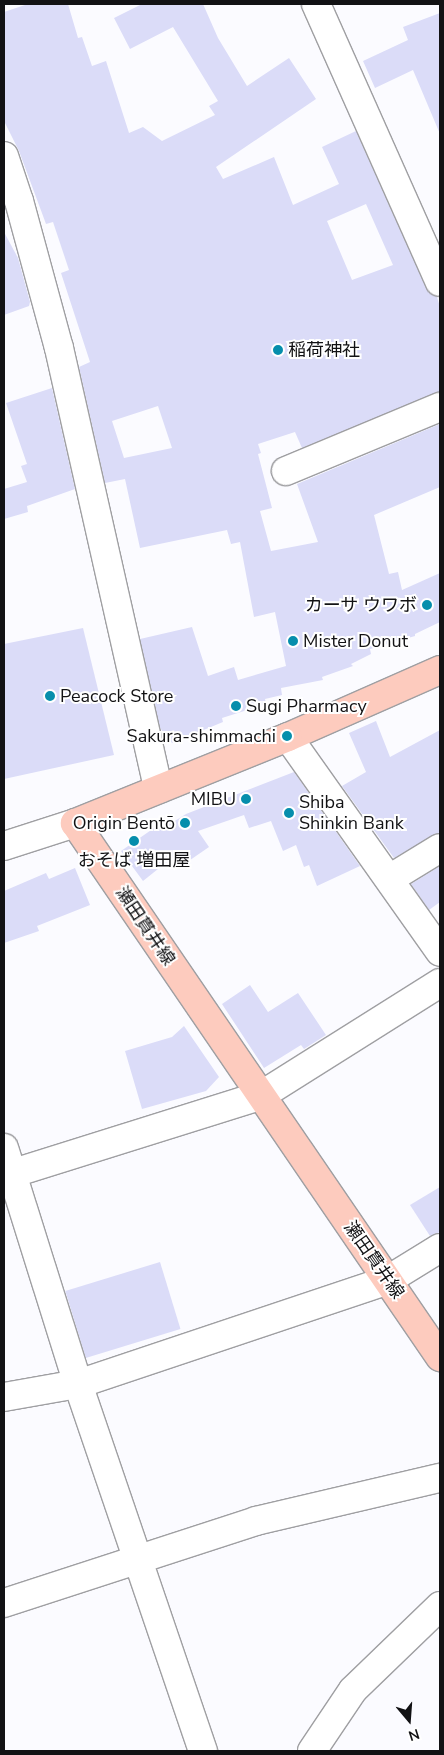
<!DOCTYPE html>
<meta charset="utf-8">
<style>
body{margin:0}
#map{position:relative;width:444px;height:1755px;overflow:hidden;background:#fbfbff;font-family:"Nunito Sans","Noto Sans JP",sans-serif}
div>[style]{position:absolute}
.building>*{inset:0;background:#dbdcf8;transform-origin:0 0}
.roads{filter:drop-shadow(1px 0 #9f9fa2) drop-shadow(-1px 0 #9f9fa2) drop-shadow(0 1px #9f9fa2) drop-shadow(0 -1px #9f9fa2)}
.minor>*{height:28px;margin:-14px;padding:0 14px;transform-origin:14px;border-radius:14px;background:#fff}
.major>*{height:28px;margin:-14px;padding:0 14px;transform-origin:14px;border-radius:14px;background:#fdcbbe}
.dots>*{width:14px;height:14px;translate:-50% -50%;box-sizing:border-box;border:2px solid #fff;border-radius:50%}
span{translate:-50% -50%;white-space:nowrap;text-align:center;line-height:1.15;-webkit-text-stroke:4px #fff;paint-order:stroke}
.poi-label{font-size:18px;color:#121214}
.left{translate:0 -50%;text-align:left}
.right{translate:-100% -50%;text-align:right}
.street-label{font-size:18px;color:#121214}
.frame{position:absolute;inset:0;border:5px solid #121214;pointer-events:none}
.north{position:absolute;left:384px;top:1695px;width:50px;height:50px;-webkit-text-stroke:4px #fff;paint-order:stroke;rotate:162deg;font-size:14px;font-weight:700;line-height:20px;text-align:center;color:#121214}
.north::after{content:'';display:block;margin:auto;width:18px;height:22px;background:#121214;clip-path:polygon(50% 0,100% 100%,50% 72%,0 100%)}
</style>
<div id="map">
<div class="building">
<i style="clip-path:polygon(evenodd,28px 4px,68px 4px,78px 38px,82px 37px,92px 66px,106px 61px,129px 133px,143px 127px,162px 141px,215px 115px,209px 106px,218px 101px,173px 27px,130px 49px,114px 18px,142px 4px,203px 4px,218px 38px,247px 86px,289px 58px,316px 99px,216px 167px,223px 179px,274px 157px,293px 205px,339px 184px,322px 147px,356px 131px,426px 288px,437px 297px,440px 307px,440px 392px,302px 448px,295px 432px,258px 444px,261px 453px,258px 454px,272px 508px,260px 511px,271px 551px,318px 542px,297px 484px,440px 424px,440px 487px,374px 515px,389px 574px,398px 572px,402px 590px,440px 573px,440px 622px,415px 634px,415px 636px,370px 649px,371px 654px,351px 664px,353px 666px,322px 677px,323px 680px,281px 688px,282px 695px,265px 699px,266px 704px,222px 718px,223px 722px,172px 743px,160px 728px,140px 639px,192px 627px,208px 676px,234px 667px,238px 680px,286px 666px,275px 612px,254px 617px,240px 542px,231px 544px,227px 530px,140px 548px,125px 479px,105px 483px,79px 367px,90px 362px,61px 273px,69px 270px,53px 222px,46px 224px,19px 151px,4px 121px,4px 12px,28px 4px,366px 204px,393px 265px,352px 280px,327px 221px,366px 204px,28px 4px,158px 406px,172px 448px,124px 458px,112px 421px,158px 406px)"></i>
<i style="clip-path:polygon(440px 13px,440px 134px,413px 70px,375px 88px,363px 61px,408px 40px,403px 27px)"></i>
<i style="clip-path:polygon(4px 232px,18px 258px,30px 302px,29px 306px,4px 315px)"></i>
<i style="clip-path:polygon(52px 388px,75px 489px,27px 506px,28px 512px,4px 519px,4px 489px,27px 482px,21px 466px,27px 464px,6px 403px)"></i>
<i style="clip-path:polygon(83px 628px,114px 755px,4px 779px,4px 644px)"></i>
<i style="clip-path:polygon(376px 721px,390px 757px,440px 730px,440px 832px,394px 858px,342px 786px,366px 772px,349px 733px)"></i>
<i style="clip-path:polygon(294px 772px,360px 866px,317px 886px,309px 865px,304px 867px,296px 845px,283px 851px,271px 821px,249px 828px,244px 815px,198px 831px,209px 847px,180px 867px,173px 857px,143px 881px,121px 851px,167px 819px,170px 824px,186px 814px)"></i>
<i style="clip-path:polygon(440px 866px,440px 902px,429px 910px,411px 884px)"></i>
<i style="clip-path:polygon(75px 868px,90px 905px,37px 926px,39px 931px,4px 943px,4px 891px,46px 873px,49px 879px)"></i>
<i style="clip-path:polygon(250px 985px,268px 1012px,298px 993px,326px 1035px,304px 1049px,301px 1045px,264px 1068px,222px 1004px)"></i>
<i style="clip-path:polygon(184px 1026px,219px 1077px,206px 1091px,142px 1109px,125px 1051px,172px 1037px)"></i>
<i style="clip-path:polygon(440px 1187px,440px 1232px,430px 1236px,410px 1205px)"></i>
<i style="left:160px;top:1262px;width:70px;height:99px;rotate:73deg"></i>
</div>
<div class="roads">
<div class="minor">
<i style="left:316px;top:4px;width:304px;rotate:66deg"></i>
<i style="left:4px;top:156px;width:47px;rotate:71.6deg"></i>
<i style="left:19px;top:201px;width:152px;rotate:74.8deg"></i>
<i style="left:59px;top:348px;width:452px;rotate:77.3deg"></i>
<i style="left:286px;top:471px;width:167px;rotate:-22.6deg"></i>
<i style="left:288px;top:737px;width:263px;rotate:54.7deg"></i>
<i style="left:4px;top:846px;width:75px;rotate:-17.9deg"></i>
<i style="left:391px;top:878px;width:57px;rotate:-31.5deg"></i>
<i style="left:4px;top:1148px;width:247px;rotate:72.6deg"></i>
<i style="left:78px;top:1384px;width:388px;rotate:71.2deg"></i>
<i style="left:4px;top:1176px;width:270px;rotate:-17.4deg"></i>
<i style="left:262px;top:1095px;width:210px;rotate:-32.2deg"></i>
<i style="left:4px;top:1397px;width:75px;rotate:-10deg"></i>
<i style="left:78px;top:1384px;width:327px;rotate:-18.5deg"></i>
<i style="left:388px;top:1280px;width:61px;rotate:-31.6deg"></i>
<i style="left:4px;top:1603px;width:265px;rotate:-18deg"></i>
<i style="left:256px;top:1521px;width:189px;rotate:-13.2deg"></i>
<i style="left:312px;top:1751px;width:73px;rotate:-56.1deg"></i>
<i style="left:353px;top:1690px;width:121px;rotate:-44deg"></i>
</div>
<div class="major">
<i style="left:440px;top:670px;width:166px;rotate:156.2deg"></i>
<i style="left:288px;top:737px;width:230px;rotate:158deg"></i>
<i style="left:75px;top:823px;width:647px;rotate:55.65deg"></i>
</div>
</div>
<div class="dots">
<i style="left:278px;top:350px;background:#068eac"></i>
<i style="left:427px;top:605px;background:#068eac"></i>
<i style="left:293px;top:641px;background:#068eac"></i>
<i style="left:50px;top:696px;background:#068eac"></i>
<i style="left:236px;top:706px;background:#068eac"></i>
<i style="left:287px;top:736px;background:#068eac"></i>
<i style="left:246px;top:799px;background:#068eac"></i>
<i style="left:289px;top:813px;background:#068eac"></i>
<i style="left:185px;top:823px;background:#068eac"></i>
<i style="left:134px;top:841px;background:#068eac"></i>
</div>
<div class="poi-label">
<span class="left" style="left:288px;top:350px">稲荷神社</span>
<span class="right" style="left:417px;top:605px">カーサ ウワボ</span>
<span class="left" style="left:303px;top:641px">Mister Donut</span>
<span class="left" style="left:60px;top:696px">Peacock Store</span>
<span class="left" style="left:246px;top:706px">Sugi Pharmacy</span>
<span class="right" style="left:276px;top:736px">Sakura-shimmachi</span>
<span class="right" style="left:236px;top:799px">MIBU</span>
<span class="left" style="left:299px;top:813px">Shiba<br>Shinkin Bank</span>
<span class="right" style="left:175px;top:823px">Origin Bentō</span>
<span style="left:134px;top:860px">おそば 増田屋</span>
</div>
<div class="street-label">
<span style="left:145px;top:926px;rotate:56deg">瀬田貫井線</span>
<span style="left:374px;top:1260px;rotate:55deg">瀬田貫井線</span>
</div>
<div class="frame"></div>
<div class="north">N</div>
</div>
